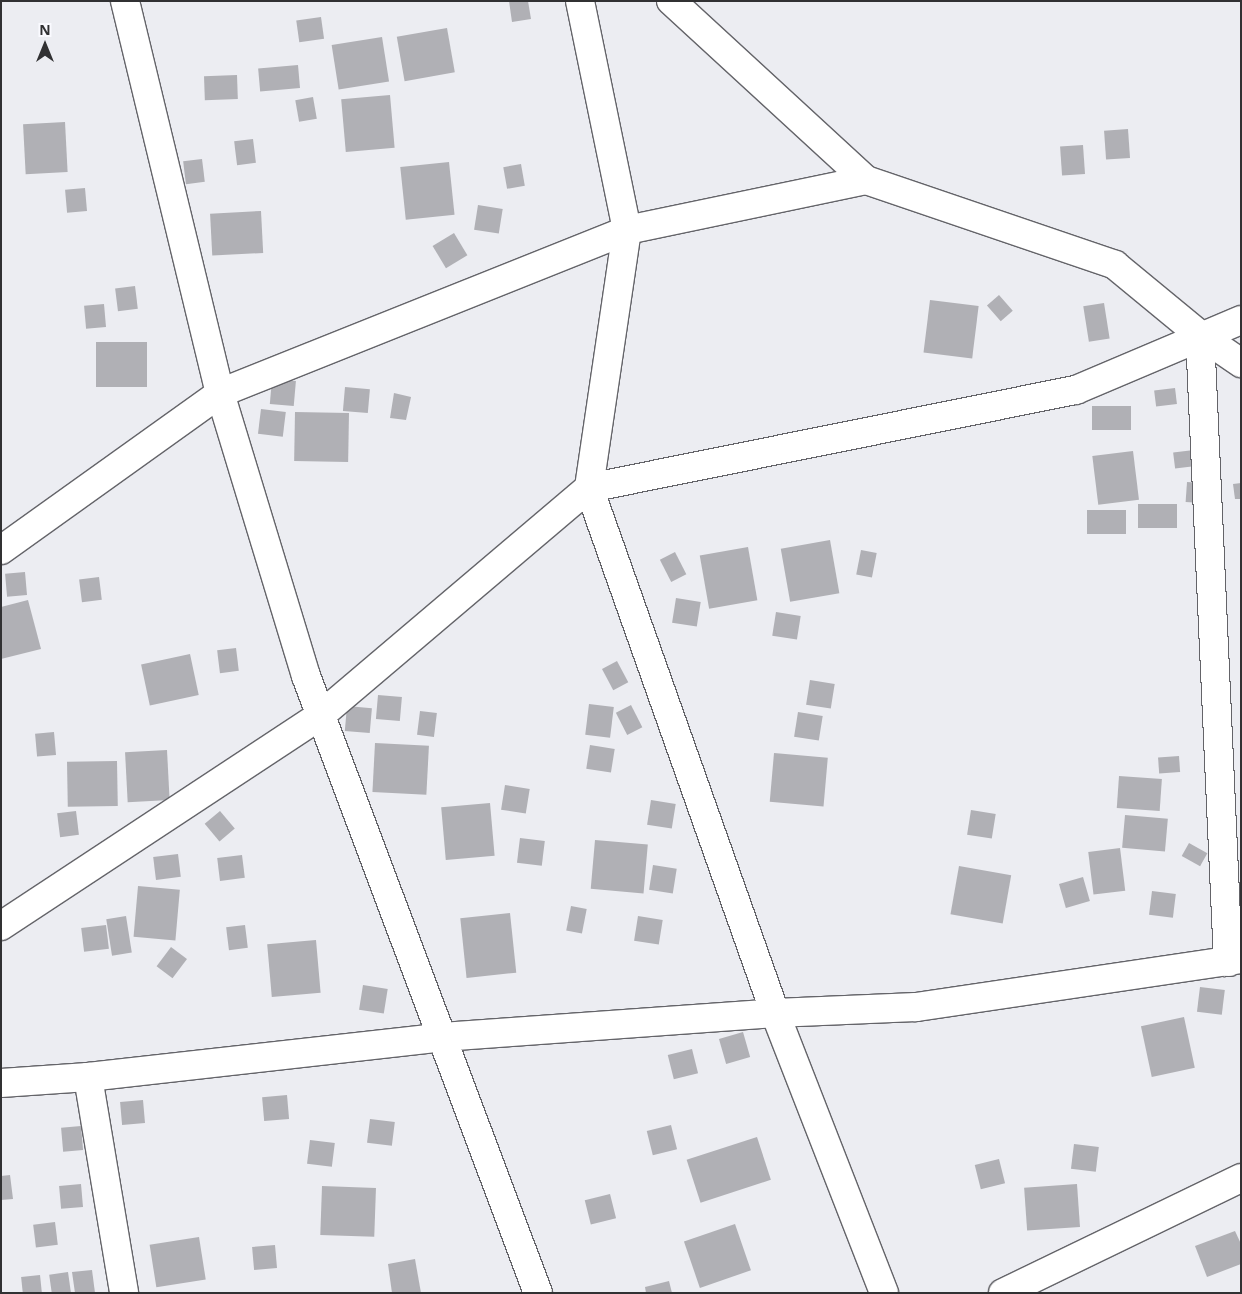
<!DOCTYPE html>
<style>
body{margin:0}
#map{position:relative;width:1242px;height:1294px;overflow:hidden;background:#ecedf2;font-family:"Noto Sans",sans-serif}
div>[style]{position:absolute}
.building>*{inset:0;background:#b0b0b5;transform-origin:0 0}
.roads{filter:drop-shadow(1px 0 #646469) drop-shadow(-1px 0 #646469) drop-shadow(0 1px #646469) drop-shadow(0 -1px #646469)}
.minor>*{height:28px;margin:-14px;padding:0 14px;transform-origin:14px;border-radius:14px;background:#fff}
span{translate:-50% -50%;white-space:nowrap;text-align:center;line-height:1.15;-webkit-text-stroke:5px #fafaff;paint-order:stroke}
.frame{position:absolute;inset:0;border:2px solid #313133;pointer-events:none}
.north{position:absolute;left:20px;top:20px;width:50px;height:50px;-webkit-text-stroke:4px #fafaff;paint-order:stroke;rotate:0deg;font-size:14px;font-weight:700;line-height:20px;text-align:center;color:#313133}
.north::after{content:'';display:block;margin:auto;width:18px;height:22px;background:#313133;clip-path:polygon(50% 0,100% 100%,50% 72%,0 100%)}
</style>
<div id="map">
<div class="building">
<i style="clip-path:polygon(509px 1px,528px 1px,531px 19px,512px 22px)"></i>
<i style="left:321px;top:17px;width:22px;height:25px;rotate:82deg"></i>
<i style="left:447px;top:28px;width:45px;height:51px;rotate:80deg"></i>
<i style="left:382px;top:37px;width:45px;height:51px;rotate:81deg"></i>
<i style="left:298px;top:65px;width:23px;height:40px;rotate:85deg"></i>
<i style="left:237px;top:75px;width:24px;height:33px;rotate:88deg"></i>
<i style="left:390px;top:95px;width:53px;height:49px;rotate:85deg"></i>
<i style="left:313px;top:97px;width:22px;height:18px;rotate:80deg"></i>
<i style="left:65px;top:122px;width:50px;height:42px;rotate:87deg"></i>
<i style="left:1128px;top:129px;width:29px;height:24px;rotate:86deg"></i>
<i style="left:253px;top:139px;width:24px;height:19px;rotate:83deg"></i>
<i style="left:1083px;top:145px;width:29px;height:23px;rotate:86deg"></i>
<i style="left:202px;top:159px;width:23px;height:19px;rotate:83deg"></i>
<i style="left:449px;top:162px;width:53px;height:49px;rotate:84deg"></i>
<i style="left:521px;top:164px;width:22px;height:18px;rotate:80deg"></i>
<i style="left:85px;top:188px;width:23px;height:20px;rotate:85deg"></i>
<i style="left:478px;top:205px;width:25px;height:25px;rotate:9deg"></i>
<i style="left:261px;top:211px;width:42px;height:51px;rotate:87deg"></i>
<i style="left:454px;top:233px;width:26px;height:25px;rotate:59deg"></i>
<i style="left:135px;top:286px;width:23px;height:20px;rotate:83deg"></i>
<i style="left:999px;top:295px;width:21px;height:16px;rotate:49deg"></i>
<i style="left:930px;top:300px;width:49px;height:53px;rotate:7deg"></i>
<i style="left:1104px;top:303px;width:36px;height:21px;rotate:81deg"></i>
<i style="left:104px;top:304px;width:23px;height:20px;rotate:85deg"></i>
<i style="left:96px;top:342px;width:51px;height:45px"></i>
<i style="left:272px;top:379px;width:24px;height:25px;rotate:5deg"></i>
<i style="left:345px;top:387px;width:25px;height:24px;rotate:5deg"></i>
<i style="left:1175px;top:388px;width:16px;height:21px;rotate:83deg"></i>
<i style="clip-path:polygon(394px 393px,411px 397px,406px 420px,390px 418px)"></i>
<i style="left:1092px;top:406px;width:39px;height:24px"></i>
<i style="left:261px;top:409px;width:25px;height:25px;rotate:7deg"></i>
<i style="left:295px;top:412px;width:54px;height:49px;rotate:1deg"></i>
<i style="left:1194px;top:450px;width:16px;height:21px;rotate:83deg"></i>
<i style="left:1133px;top:451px;width:49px;height:41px;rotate:83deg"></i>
<i style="left:1187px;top:482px;width:16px;height:20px;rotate:4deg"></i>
<i style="clip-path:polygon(1241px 483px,1241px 499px,1235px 499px,1233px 484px)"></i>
<i style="left:1138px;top:504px;width:39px;height:24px"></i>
<i style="left:1087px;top:510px;width:39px;height:24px"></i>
<i style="left:830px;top:540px;width:54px;height:50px;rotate:80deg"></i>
<i style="left:748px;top:547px;width:54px;height:49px;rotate:80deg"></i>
<i style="left:861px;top:550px;width:16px;height:25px;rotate:11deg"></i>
<i style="left:675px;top:552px;width:25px;height:17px;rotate:63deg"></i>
<i style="left:25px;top:572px;width:23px;height:20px;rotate:85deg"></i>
<i style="left:99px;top:577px;width:23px;height:20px;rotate:83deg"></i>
<i style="left:676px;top:598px;width:25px;height:25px;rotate:9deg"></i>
<i style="clip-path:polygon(28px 600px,41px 649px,1px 659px,1px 607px)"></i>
<i style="left:776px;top:612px;width:25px;height:24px;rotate:9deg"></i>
<i style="left:236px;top:648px;width:23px;height:19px;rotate:83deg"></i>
<i style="left:190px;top:654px;width:42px;height:50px;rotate:78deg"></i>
<i style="left:617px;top:661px;width:24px;height:17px;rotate:62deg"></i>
<i style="left:810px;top:680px;width:25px;height:25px;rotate:9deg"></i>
<i style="left:378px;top:695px;width:24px;height:24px;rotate:5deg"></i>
<i style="left:589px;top:704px;width:25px;height:31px;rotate:7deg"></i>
<i style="left:631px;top:705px;width:25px;height:17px;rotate:63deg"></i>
<i style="left:347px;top:706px;width:25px;height:25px;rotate:5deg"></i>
<i style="left:420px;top:711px;width:17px;height:24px;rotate:7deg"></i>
<i style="left:798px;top:712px;width:25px;height:25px;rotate:9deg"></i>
<i style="left:54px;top:732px;width:23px;height:19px;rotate:85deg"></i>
<i style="left:375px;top:743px;width:54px;height:49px;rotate:3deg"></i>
<i style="left:590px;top:745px;width:25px;height:24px;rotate:9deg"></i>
<i style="left:167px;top:750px;width:50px;height:42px;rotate:87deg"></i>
<i style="left:774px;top:753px;width:54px;height:49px;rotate:5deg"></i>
<i style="left:1179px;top:756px;width:16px;height:21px;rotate:86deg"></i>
<i style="left:117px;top:761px;width:45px;height:50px;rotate:89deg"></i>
<i style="left:1119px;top:776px;width:43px;height:32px;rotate:4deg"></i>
<i style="left:505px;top:785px;width:25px;height:25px;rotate:9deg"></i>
<i style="left:651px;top:800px;width:25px;height:25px;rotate:9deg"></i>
<i style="left:490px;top:803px;width:53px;height:49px;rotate:85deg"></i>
<i style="left:971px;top:810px;width:25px;height:25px;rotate:9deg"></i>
<i style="left:76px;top:811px;width:24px;height:19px;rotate:83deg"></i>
<i style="left:220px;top:811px;width:23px;height:20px;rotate:50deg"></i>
<i style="left:1125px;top:815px;width:43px;height:33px;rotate:5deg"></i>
<i style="left:520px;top:838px;width:25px;height:25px;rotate:7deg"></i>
<i style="left:595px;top:840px;width:53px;height:49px;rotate:5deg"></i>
<i style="left:1189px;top:843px;width:21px;height:15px;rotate:29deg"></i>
<i style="left:1120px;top:848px;width:43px;height:32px;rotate:83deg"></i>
<i style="left:178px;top:854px;width:23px;height:25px;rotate:83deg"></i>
<i style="left:242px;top:855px;width:23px;height:25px;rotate:83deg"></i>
<i style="left:653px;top:865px;width:24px;height:25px;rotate:9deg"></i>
<i style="left:959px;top:866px;width:53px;height:49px;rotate:10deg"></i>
<i style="left:1083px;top:877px;width:25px;height:25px;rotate:74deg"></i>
<i style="left:138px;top:886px;width:42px;height:51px;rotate:5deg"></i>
<i style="left:1152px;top:891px;width:24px;height:24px;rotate:7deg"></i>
<i style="left:571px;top:906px;width:16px;height:25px;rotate:11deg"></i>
<i style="left:510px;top:913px;width:60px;height:50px;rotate:84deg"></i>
<i style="left:126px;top:916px;width:37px;height:20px;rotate:81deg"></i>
<i style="left:638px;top:916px;width:25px;height:25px;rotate:9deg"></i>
<i style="left:106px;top:925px;width:24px;height:25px;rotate:83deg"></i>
<i style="left:245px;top:925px;width:23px;height:19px;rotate:83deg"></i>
<i style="left:316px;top:940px;width:53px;height:49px;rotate:85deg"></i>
<i style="left:171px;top:947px;width:20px;height:24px;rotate:37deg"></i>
<i style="left:363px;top:985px;width:25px;height:25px;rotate:9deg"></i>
<i style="left:1200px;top:987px;width:25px;height:25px;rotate:7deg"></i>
<i style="left:1184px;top:1017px;width:52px;height:44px;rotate:78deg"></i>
<i style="left:743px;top:1032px;width:26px;height:25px;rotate:74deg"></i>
<i style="left:692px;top:1049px;width:25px;height:25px;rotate:76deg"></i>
<i style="left:287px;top:1095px;width:24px;height:25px;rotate:85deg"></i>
<i style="left:143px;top:1100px;width:23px;height:23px;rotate:85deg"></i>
<i style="left:370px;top:1119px;width:25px;height:24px;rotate:7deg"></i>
<i style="left:671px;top:1125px;width:25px;height:25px;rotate:76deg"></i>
<i style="left:81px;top:1126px;width:24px;height:20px;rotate:85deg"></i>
<i style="left:757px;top:1137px;width:45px;height:74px;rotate:72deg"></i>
<i style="left:310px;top:1140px;width:25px;height:24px;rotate:7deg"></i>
<i style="left:1074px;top:1144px;width:25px;height:25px;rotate:7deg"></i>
<i style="left:999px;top:1159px;width:25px;height:25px;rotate:76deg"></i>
<i style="clip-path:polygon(10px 1175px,13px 1199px,1px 1200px,1px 1176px)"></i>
<i style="left:81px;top:1184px;width:23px;height:22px;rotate:85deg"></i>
<i style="left:1077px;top:1184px;width:43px;height:53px;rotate:86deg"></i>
<i style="left:322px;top:1186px;width:54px;height:49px;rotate:2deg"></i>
<i style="left:610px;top:1194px;width:25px;height:26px;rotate:76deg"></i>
<i style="left:55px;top:1222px;width:23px;height:22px;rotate:83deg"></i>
<i style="left:735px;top:1224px;width:49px;height:54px;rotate:71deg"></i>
<i style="clip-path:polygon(1235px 1231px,1241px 1244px,1241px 1264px,1207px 1277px,1195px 1246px)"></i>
<i style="left:199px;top:1237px;width:43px;height:50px;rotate:81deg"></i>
<i style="left:275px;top:1245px;width:23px;height:23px;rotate:85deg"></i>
<i style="clip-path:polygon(415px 1259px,421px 1293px,392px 1293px,388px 1264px)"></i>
<i style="clip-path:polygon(92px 1270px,95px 1293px,75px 1293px,72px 1272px)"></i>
<i style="left:68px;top:1272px;width:21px;height:19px;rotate:82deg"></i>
<i style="left:40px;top:1275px;width:18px;height:19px;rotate:84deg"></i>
<i style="clip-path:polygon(669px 1281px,672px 1293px,646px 1293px,645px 1287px)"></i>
</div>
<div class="roads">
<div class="minor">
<i style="left:125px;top:1px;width:403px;rotate:76.4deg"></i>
<i style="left:220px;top:393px;width:296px;rotate:73.1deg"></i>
<i style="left:306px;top:676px;width:659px;rotate:69.39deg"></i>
<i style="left:580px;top:1px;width:234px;rotate:78.4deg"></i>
<i style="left:627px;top:230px;width:261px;rotate:98.4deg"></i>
<i style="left:589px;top:488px;width:557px;rotate:70.49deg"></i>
<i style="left:775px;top:1013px;width:300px;rotate:68.7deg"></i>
<i style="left:866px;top:180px;width:263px;rotate:18.8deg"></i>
<i style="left:1115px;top:265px;width:110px;rotate:39.5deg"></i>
<i style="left:1200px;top:335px;width:628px;rotate:87.44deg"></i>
<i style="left:1200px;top:335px;width:50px;rotate:34.3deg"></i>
<i style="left:1px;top:550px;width:269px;rotate:-35.6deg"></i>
<i style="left:220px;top:393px;width:438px;rotate:-21.8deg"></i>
<i style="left:627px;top:230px;width:244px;rotate:-11.8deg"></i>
<i style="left:866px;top:180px;width:265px;rotate:-137.4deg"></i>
<i style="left:1px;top:926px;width:383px;rotate:-33.4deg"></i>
<i style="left:321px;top:715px;width:351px;rotate:-40.3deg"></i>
<i style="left:589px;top:488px;width:497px;rotate:-11.4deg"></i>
<i style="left:1076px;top:390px;width:179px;rotate:-23deg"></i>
<i style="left:88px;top:1077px;width:219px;rotate:80.5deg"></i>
<i style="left:1px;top:1083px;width:87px;rotate:-3.9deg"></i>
<i style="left:88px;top:1077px;width:356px;rotate:-6.4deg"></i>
<i style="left:442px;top:1037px;width:334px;rotate:-4.1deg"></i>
<i style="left:775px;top:1013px;width:141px;rotate:-2.4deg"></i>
<i style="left:916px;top:1007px;width:329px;rotate:-8.4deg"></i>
<i style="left:1003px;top:1293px;width:264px;rotate:-25.8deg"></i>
</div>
</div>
<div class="frame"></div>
<div class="north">N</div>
</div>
